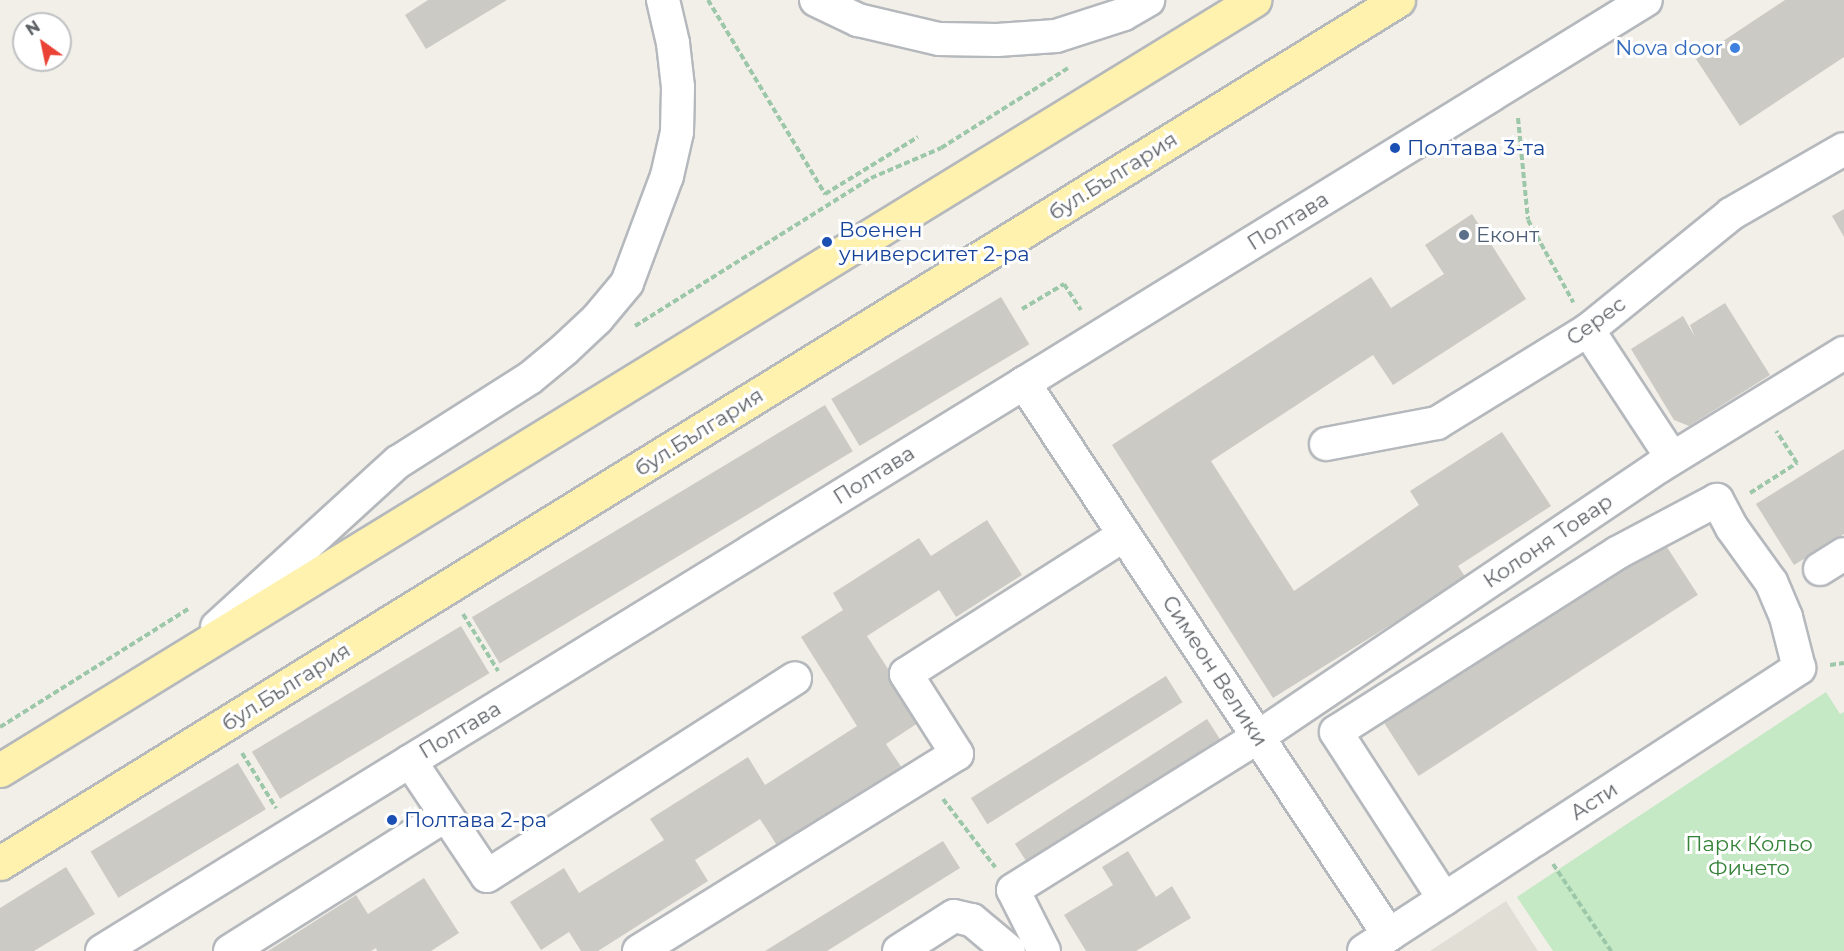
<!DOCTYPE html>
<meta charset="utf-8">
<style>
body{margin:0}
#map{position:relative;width:1844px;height:951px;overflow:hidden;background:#f1efe8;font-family:Montserrat,sans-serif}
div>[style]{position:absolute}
.education>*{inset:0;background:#e1ded6}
.green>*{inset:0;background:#c5e8c5}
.building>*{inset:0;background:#cccac5;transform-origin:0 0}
.path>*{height:4px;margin-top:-2px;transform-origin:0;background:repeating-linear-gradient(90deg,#9cc7a9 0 6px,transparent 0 9px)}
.roads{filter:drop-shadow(2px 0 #b5b8bc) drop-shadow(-2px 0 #b5b8bc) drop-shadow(0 2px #b5b8bc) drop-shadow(0 -2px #b5b8bc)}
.minor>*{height:32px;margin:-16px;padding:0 16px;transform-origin:16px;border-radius:16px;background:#fff}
.major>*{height:33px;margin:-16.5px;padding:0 16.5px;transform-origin:16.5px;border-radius:16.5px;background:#fff2af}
.dots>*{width:16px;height:16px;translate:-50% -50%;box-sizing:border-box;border:3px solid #fff;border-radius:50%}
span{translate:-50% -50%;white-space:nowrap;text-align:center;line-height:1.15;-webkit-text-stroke:6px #fff;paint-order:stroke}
.shop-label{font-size:21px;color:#366cbe}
.right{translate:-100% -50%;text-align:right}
.transit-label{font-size:21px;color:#164399}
.left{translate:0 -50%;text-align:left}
.street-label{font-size:21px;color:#5f6368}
.service-label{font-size:21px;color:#4e5e75}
.park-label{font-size:21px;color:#348238}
.north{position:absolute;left:12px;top:12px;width:60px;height:60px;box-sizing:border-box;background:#fff;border:2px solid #bfc1c3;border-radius:50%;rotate:327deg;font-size:16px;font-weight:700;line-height:24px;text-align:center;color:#5f6368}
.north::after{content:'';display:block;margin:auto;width:21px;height:27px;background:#ea4335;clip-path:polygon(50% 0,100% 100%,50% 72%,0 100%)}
</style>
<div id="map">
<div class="education">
<i style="clip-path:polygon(1506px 901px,1538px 951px,1430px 951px)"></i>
</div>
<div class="green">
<i style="clip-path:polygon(1826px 692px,1840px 714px,1844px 712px,1844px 951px,1553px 951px,1517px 897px)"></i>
</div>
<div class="building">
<i style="clip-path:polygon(428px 0,507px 0,426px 49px,405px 15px)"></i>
<i style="clip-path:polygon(1785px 0,1844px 0,1844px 57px,1740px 126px,1696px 59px)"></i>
<i style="clip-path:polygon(1844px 209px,1844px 237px,1832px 216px)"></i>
<i style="clip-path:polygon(1472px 214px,1526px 299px,1393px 385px,1373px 355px,1211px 461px,1294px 591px,1419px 505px,1410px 491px,1502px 432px,1551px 506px,1458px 566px,1466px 578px,1273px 698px,1112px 445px,1371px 277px,1391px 308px,1444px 274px,1425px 245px)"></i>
<i style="left:1001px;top:297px;width:55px;height:198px;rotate:59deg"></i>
<i style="clip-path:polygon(1725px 303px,1770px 375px,1689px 426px,1674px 420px,1631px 349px,1683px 316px,1695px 337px,1690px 325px)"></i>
<i style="left:825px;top:405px;width:54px;height:412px;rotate:59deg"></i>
<i style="clip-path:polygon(1844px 449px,1844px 534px,1794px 565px,1756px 504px)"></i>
<i style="clip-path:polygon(987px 520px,1022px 575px,956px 617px,939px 590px,867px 636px,921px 721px,886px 744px,902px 768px,778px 847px,760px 819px,695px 860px,708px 881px,598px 951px,581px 951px,569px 932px,541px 950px,510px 902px,564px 868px,579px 893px,664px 840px,650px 819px,748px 757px,765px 785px,857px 726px,801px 637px,843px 610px,833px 593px,919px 538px,931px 556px)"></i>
<i style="left:1663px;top:541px;width:64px;height:333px;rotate:57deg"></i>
<i style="left:461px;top:626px;width:55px;height:244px;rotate:59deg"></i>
<i style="left:1166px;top:676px;width:31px;height:230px;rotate:58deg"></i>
<i style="left:1207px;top:719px;width:30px;height:229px;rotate:57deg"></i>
<i style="left:238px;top:763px;width:54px;height:172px;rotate:59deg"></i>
<i style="clip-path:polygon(943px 841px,960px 868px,827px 951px,765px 951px)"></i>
<i style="clip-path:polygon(1128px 851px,1156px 897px,1172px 886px,1191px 918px,1136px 951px,1086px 951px,1064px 915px,1113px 885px,1102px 867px)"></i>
<i style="clip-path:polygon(66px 867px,95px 914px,34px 951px,0 951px,0 908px)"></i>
<i style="clip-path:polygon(424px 878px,459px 933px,431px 951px,377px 951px,376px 948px,371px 951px,268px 951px,356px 895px,368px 914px)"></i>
</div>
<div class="path">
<i style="left:708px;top:0;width:227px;rotate:58.9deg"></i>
<i style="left:825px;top:194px;width:109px;rotate:-31.5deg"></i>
<i style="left:1518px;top:118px;width:102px;rotate:84.4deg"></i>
<i style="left:1528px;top:220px;width:94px;rotate:61.2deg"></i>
<i style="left:1022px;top:309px;width:49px;rotate:-30.8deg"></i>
<i style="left:1064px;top:284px;width:31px;rotate:57deg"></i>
<i style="left:635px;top:326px;width:279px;rotate:-32.1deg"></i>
<i style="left:871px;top:178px;width:76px;rotate:-23.2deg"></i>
<i style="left:941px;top:148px;width:150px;rotate:-32.2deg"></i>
<i style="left:1750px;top:493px;width:56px;rotate:-32.6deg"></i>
<i style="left:1797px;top:463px;width:38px;rotate:-123deg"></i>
<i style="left:463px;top:614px;width:67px;rotate:58.4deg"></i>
<i style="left:1830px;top:665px;width:14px;rotate:-8deg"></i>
<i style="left:0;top:727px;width:224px;rotate:-32.1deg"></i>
<i style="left:242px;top:753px;width:65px;rotate:58.3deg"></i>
<i style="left:943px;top:799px;width:86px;rotate:52.6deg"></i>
<i style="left:1553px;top:864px;width:105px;rotate:56.3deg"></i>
</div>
<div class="roads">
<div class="minor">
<i style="left:816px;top:0;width:47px;rotate:25.5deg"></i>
<i style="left:858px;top:20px;width:83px;rotate:13.2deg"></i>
<i style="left:939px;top:39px;width:58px;rotate:1deg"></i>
<i style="left:997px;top:40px;width:59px;rotate:-3.9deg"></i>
<i style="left:1056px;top:36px;width:71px;rotate:-17.9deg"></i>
<i style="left:1124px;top:14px;width:28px;rotate:-30deg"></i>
<i style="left:1588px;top:330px;width:153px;rotate:56.7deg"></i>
<i style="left:1024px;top:383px;width:662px;rotate:56.53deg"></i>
<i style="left:1326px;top:444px;width:113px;rotate:-10.7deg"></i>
<i style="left:1437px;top:423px;width:177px;rotate:-31.6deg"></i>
<i style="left:1588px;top:330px;width:184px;rotate:-39deg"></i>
<i style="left:1731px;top:214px;width:130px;rotate:-29.9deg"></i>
<i style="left:1820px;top:569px;width:28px;rotate:-32deg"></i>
<i style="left:217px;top:627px;width:245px;rotate:-42.4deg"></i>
<i style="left:398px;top:462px;width:156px;rotate:-32.5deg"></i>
<i style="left:530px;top:378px;width:45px;rotate:-39.6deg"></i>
<i style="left:565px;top:349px;width:44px;rotate:-43.2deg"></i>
<i style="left:597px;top:319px;width:47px;rotate:-50.2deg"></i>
<i style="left:627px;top:283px;width:114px;rotate:-69.5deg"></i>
<i style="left:667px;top:176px;width:45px;rotate:-77.2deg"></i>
<i style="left:677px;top:132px;width:45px;rotate:-88.7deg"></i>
<i style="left:678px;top:87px;width:44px;rotate:-96.5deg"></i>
<i style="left:673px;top:43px;width:44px;rotate:-103.1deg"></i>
<i style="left:410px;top:761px;width:138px;rotate:56.2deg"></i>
<i style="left:487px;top:876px;width:366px;rotate:-32.7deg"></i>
<i style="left:102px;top:951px;width:1813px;rotate:-31.63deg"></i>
<i style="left:230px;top:951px;width:255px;rotate:-32.2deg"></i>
<i style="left:639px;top:951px;width:374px;rotate:-31.8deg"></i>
<i style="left:957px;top:754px;width:95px;rotate:-122.5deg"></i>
<i style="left:906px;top:674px;width:259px;rotate:-32.5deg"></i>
<i style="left:899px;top:951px;width:65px;rotate:-32.5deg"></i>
<i style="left:954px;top:916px;width:18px;rotate:13deg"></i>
<i style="left:972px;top:920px;width:48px;rotate:40deg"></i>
<i style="left:1044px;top:951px;width:68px;rotate:-116.9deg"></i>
<i style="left:1013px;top:890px;width:289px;rotate:-32deg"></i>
<i style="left:1258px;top:737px;width:485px;rotate:-34deg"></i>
<i style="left:1660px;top:466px;width:216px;rotate:-31.6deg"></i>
<i style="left:1364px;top:951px;width:95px;rotate:-33deg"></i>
<i style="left:1444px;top:899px;width:110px;rotate:-33.1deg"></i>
<i style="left:1536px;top:839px;width:314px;rotate:-33deg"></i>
<i style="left:1799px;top:668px;width:53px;rotate:-104.3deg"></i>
<i style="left:1786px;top:617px;width:38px;rotate:-113deg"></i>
<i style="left:1771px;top:582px;width:67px;rotate:-125.8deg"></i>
<i style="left:1732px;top:528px;width:32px;rotate:-118deg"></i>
<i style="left:1717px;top:500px;width:113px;rotate:152.1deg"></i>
<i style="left:1617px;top:553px;width:333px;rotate:147.5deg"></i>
<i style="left:1336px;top:732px;width:199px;rotate:57.1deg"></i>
</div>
<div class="major">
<i style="left:0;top:770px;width:1472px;rotate:-31.55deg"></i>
<i style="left:0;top:863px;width:1643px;rotate:-31.69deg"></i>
</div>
</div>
<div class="dots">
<i style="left:1735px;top:48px;background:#3f7fe0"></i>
<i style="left:1395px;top:148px;background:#1a4fb4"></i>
<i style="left:1464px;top:235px;background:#5c6f8a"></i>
<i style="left:827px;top:242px;background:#1a4fb4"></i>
<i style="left:392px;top:820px;background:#1a4fb4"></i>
</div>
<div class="shop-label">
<span class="right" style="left:1723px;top:48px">Nova door</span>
</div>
<div class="transit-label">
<span class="left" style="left:1407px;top:148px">Полтава 3-та</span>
<span class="left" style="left:839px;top:242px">Военен<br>университет 2-ра</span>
<span class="left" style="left:404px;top:820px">Полтава 2-ра</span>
</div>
<div class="street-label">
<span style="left:1113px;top:176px;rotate:-32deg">бул.България</span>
<span style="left:1288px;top:221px;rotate:-32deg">Полтава</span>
<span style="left:1596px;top:321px;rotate:-36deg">Серес</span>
<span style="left:699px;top:432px;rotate:-32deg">бул.България</span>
<span style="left:874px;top:475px;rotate:-32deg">Полтава</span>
<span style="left:1548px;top:541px;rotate:-34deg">Колоня Товар</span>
<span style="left:1215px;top:671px;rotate:57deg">Симеон Велики</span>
<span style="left:286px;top:687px;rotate:-32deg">бул.България</span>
<span style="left:460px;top:730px;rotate:-31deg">Полтава</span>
<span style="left:1594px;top:801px;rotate:-33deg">Асти</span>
</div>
<div class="service-label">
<span class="left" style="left:1476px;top:235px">Еконт</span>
</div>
<div class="park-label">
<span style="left:1749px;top:856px">Парк Кольо<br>Фичето</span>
</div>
<div class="north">N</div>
</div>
